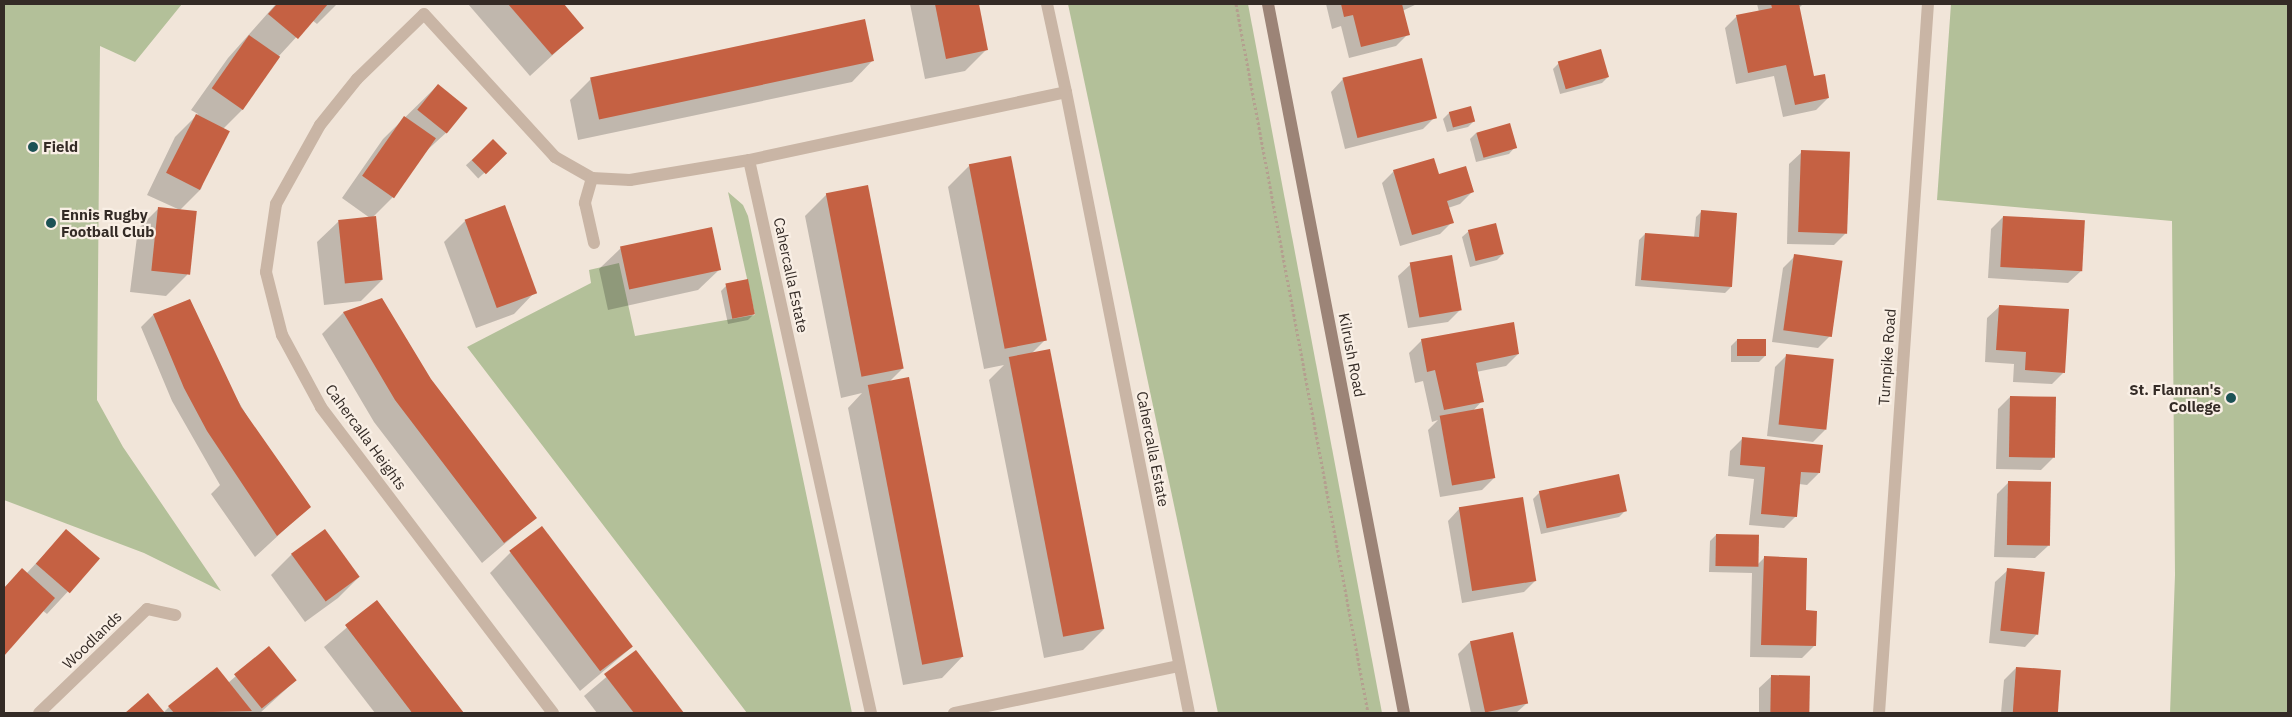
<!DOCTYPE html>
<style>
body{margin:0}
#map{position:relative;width:2292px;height:717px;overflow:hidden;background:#f1e5d9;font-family:"IBM Plex Sans",sans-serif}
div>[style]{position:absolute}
.green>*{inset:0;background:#b3c099}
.shadow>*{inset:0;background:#0003;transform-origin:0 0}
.building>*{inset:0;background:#c56143;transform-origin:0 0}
.path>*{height:3px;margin-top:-1.5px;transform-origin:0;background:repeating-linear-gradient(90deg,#b49f8f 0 2.5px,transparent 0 5px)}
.minor>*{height:12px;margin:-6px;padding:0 6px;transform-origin:6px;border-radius:6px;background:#c9b5a5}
.secondary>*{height:12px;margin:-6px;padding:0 6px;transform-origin:6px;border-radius:6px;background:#9c8477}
.dots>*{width:14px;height:14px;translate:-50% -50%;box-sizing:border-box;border:2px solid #f9efe5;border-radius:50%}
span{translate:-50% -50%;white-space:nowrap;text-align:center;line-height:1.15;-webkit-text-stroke:4.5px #f9efe5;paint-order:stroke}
.poi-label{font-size:15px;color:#342b26;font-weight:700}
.left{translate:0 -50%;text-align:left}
.right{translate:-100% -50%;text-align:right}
.street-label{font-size:15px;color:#342b26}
.frame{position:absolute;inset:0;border:5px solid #342b26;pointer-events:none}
</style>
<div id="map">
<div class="green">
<i style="clip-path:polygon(4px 4px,182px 4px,135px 62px,100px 46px,97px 400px,123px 447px,221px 591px,144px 553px,4px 500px)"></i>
<i style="clip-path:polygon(1068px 4px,1248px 4px,1382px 713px,1218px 713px)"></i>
<i style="clip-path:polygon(1951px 4px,2288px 4px,2288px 713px,2170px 713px,2175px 575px,2172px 221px,1937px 200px)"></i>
<i style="clip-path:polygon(728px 192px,743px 205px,748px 216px,852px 713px,747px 713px,467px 347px,591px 283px,589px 270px,619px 263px,635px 336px,755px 315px)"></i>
</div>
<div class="shadow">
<i style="clip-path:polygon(276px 4px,337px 4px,317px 24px,312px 20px,278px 57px,242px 110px,223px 129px,201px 189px,180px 210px,187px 275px,166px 296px,130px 292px,138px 229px,159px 208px,180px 210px,147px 195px,175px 137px,198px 114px,191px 110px,228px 58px)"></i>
<i style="clip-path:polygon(468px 4px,562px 4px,582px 28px,530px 76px)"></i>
<i style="clip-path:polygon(910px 4px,977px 4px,986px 50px,965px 71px,925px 79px)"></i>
<i style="clip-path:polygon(1326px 4px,1417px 4px,1402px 11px,1408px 34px,1396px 46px,1349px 58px,1341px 26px,1332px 29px)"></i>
<i style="clip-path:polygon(1757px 4px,1803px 4px,1799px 8px,1813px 77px,1828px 98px,1816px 110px,1783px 117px,1774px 76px,1736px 84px,1725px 28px,1737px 16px,1759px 12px)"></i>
<i style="clip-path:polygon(873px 60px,852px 82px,578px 140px,570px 100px,591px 79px)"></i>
<i style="clip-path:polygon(1559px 63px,1608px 77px,1602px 83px,1560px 94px,1553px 69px)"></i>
<i style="clip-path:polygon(1343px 79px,1435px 117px,1423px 129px,1345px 149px,1331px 92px)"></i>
<i style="clip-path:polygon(438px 85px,447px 132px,424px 153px,393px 197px,373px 217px,382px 280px,361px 301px,324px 305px,317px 242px,339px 221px,370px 218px,342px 198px,383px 139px)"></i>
<i style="clip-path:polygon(1470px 107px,1474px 121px,1468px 127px,1447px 132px,1443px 119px,1449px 113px)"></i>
<i style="clip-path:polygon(1476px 133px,1515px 147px,1509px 154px,1476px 162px,1470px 139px)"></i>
<i style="left:493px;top:140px;width:18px;height:37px;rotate:47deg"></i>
<i style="clip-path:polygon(1802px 152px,1846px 233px,1834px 245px,1787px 244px,1789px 164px)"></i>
<i style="clip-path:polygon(969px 166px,1046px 339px,1031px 354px,1104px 629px,1083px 650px,1044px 658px,989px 380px,1004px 365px,984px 369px,948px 187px)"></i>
<i style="clip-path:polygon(1394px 171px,1438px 176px,1472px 192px,1460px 204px,1448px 208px,1452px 222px,1440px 234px,1400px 246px,1382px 183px)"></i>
<i style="clip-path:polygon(827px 194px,903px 368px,889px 382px,963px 656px,942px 678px,903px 685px,848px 408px,862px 393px,841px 398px,805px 216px)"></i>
<i style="clip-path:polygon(1702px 211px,1731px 287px,1725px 293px,1635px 286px,1639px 240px,1645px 234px,1694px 238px,1696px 217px)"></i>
<i style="clip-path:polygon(2003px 217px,2081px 271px,2068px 283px,1988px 278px,1991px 229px)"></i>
<i style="clip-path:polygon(465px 221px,535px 292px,514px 314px,476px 328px,444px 242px)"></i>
<i style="clip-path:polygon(1469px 231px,1503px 254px,1497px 260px,1470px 267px,1462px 237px)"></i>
<i style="clip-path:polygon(621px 248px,720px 269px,698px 290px,608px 310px,599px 269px)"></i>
<i style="clip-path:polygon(1795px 256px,1830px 336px,1818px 348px,1772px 342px,1783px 268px)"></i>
<i style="clip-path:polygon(1411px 264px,1461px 309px,1448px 322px,1408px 328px,1398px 276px)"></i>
<i style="clip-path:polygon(727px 285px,754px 314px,748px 320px,728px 324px,721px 291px)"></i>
<i style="clip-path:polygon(381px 300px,430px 380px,535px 518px,482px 563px,374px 422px,322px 334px,343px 313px)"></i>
<i style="clip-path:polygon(189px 301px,220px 370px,265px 447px,309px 507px,255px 557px,211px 494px,220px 485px,172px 401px,141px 327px,153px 315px)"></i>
<i style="clip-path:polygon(2000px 306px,2064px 372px,2052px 384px,2013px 382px,2014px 364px,1985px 362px,1987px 318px)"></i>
<i style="clip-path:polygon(1422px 340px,1518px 354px,1506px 366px,1476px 372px,1482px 401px,1472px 412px,1494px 478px,1482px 490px,1440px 497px,1428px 430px,1438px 420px,1432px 422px,1423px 381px,1415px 383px,1409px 353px)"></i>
<i style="clip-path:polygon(1737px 340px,1765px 356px,1759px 362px,1731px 362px,1731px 346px)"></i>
<i style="clip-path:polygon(1787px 355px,1825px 430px,1813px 442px,1767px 436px,1775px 367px)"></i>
<i style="clip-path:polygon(2010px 397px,2053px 458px,2041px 470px,1996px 469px,1998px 409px)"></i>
<i style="clip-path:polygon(1743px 438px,1819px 473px,1807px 485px,1799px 484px,1796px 516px,1784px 528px,1749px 525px,1754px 479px,1728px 476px,1730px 451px)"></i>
<i style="clip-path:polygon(2009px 482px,2048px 546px,2035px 558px,1994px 557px,1997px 494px)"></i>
<i style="clip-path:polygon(1539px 493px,1625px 511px,1619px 517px,1541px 534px,1533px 499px)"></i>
<i style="clip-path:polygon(1460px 508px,1536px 580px,1524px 592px,1462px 603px,1448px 521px)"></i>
<i style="clip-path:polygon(66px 531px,98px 559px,47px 614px,42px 610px,4px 653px,4px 588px,22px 570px,26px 574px)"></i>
<i style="clip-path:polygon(1716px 535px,1757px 565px,1764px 558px,1804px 611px,1814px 646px,1802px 658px,1750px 657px,1752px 573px,1709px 572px,1710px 541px)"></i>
<i style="clip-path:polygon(511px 552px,632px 647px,580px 691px,490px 573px)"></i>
<i style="clip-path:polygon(292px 554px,359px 577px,338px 598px,305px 622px,271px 575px)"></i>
<i style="clip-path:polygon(2008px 570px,2037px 634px,2025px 647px,1989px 643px,1995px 582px)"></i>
<i style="clip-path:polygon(377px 602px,462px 713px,375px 713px,324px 647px)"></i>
<i style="clip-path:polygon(1470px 642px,1527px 703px,1516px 713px,1471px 713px,1458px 654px)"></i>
<i style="clip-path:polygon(269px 647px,296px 680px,260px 713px,127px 713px,148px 695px,163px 713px,169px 707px,228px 683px)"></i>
<i style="clip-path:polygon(636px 652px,683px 713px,597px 713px,584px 696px)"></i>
<i style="clip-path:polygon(2016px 668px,2060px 672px,2057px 713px,2001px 713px,2004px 680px)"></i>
<i style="clip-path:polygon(1772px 676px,1809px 677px,1808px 713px,1759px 713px,1759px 688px)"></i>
</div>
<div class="building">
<i style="clip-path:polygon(277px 4px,328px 4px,298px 39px,268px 14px)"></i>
<i style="clip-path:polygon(508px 4px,564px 4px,584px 28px,552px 55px)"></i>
<i style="clip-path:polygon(935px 4px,979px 4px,988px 50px,946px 59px)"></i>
<i style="clip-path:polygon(1341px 4px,1402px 4px,1410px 35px,1361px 47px,1353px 15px,1344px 17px)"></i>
<i style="clip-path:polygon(1771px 4px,1799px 4px,1814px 76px,1825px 74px,1829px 98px,1795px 105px,1786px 65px,1748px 73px,1736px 15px,1772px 8px)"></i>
<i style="left:865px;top:19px;width:43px;height:281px;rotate:78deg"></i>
<i style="left:249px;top:35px;width:38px;height:65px;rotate:35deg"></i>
<i style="left:1601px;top:49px;width:29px;height:45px;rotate:74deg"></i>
<i style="left:1422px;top:58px;width:62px;height:82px;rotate:76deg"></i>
<i style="left:438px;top:84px;width:38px;height:33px;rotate:39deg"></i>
<i style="left:1471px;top:106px;width:16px;height:23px;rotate:75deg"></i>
<i style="left:196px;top:114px;width:38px;height:66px;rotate:27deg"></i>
<i style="left:404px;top:116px;width:39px;height:73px;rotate:35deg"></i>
<i style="left:1510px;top:123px;width:26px;height:35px;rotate:74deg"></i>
<i style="left:493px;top:139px;width:20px;height:30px;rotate:45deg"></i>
<i style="left:1801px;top:150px;width:49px;height:82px;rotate:2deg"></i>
<i style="left:1011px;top:156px;width:188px;height:43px;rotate:79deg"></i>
<i style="clip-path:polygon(1434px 158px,1439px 174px,1466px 166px,1474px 192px,1447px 201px,1454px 223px,1412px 235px,1393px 170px)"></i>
<i style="left:868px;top:185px;width:187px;height:43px;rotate:79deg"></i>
<i style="left:505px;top:205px;width:94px;height:43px;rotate:70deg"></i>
<i style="left:158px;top:207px;width:39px;height:64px;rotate:6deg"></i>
<i style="clip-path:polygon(1701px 210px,1737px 213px,1732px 287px,1641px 280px,1645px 233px,1699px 237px)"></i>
<i style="left:376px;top:216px;width:64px;height:38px;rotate:84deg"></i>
<i style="left:2003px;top:216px;width:82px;height:51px;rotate:3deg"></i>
<i style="left:1496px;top:223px;width:32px;height:29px;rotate:76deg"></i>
<i style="left:712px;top:227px;width:44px;height:94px;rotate:78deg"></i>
<i style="left:1794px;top:254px;width:49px;height:77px;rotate:8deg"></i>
<i style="left:1452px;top:255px;width:56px;height:43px;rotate:80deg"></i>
<i style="left:748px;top:279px;width:36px;height:23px;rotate:79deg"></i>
<i style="clip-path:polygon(382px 298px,431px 379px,537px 518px,504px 543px,395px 400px,343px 312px)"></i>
<i style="clip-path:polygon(190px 299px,241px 407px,311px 507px,277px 536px,207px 431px,184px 388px,153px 314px)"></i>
<i style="clip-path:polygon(1999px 305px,2069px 309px,2065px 373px,2025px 370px,2026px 352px,1996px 350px)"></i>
<i style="clip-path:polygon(1514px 322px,1519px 354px,1476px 363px,1484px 402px,1444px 410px,1435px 370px,1427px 372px,1421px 339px)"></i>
<i style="left:1737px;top:339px;width:29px;height:17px"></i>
<i style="left:1050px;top:349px;width:285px;height:42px;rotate:79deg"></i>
<i style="left:1786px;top:354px;width:48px;height:71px;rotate:6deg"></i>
<i style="left:909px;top:377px;width:285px;height:42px;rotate:79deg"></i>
<i style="left:2010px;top:396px;width:46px;height:61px;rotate:1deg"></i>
<i style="left:1483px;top:408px;width:71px;height:44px;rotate:80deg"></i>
<i style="clip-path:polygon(1742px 437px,1823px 445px,1820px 473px,1801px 472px,1797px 517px,1761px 514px,1765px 467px,1740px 465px)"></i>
<i style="left:1619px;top:474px;width:38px;height:82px;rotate:78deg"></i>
<i style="left:2008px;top:481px;width:43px;height:64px;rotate:1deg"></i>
<i style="left:1523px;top:497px;width:85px;height:65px;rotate:81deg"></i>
<i style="left:542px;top:526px;width:151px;height:41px;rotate:53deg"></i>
<i style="left:66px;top:529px;width:45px;height:46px;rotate:41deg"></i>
<i style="left:325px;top:529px;width:59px;height:42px;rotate:54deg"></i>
<i style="left:1716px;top:534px;width:43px;height:32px;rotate:1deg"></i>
<i style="clip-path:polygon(1764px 556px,1807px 558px,1806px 610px,1817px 611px,1816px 646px,1761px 645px)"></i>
<i style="clip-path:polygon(22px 568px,55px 598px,4px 656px,4px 588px)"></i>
<i style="left:2007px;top:568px;width:38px;height:63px;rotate:6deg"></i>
<i style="clip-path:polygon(377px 600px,420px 656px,464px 713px,412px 713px,410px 710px,345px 625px)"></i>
<i style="left:1513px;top:632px;width:73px;height:44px;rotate:78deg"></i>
<i style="left:269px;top:646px;width:44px;height:45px;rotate:51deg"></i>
<i style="clip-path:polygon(636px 650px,659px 680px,684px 713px,634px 713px,604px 674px)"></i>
<i style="clip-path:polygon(217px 667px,252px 711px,174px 713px,168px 706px)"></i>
<i style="left:2016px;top:667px;width:45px;height:46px;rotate:4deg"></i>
<i style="left:1771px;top:675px;width:39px;height:38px;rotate:1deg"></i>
<i style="clip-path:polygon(148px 693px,165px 713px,125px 713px)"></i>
</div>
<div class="path">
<i style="left:1236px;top:4px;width:721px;rotate:79.45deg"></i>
</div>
<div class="minor">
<i style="left:1047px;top:4px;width:90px;rotate:77.8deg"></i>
<i style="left:749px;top:160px;width:566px;rotate:77.56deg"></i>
<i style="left:592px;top:178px;width:26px;rotate:106deg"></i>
<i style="left:585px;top:203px;width:41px;rotate:77.3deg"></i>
<i style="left:39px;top:713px;width:150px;rotate:-43.9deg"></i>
<i style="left:147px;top:609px;width:29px;rotate:12deg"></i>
<i style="left:553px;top:713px;width:384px;rotate:-127.2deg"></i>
<i style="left:321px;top:407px;width:82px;rotate:-118.4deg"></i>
<i style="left:282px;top:335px;width:65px;rotate:-104.3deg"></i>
<i style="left:266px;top:272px;width:69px;rotate:-81.6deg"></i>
<i style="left:276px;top:204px;width:90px;rotate:-60.9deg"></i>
<i style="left:320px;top:125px;width:59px;rotate:-51.2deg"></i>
<i style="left:357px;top:79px;width:93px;rotate:-44.1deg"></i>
<i style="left:424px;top:14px;width:194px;rotate:47.5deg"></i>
<i style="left:555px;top:157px;width:43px;rotate:29.6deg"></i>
<i style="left:592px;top:178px;width:38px;rotate:3deg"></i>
<i style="left:630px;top:180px;width:121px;rotate:-9.5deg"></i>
<i style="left:749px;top:160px;width:324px;rotate:-12.1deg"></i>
<i style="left:1066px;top:92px;width:633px;rotate:78.8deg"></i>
<i style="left:954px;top:713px;width:230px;rotate:-11.8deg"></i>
<i style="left:1879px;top:713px;width:711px;rotate:-86.05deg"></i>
</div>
<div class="secondary">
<i style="left:1268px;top:4px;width:722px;rotate:79.14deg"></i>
</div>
<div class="dots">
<i style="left:33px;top:147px;background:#1c5255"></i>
<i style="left:51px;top:223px;background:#1c5255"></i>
<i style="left:2231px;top:398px;background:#1c5255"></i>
</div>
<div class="poi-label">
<span class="left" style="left:43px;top:147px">Field</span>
<span class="left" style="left:61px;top:223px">Ennis Rugby<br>Football Club</span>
<span class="right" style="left:2221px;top:398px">St. Flannan's<br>College</span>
</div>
<div class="street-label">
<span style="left:791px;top:275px;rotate:78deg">Cahercalla Estate</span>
<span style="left:1352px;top:355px;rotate:79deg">Kilrush Road</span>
<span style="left:1887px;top:357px;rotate:-86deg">Turnpike Road</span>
<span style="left:366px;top:437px;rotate:54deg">Cahercalla Heights</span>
<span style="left:1153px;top:449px;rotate:79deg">Cahercalla Estate</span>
<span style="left:92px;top:640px;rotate:-44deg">Woodlands</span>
</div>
<div class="frame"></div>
</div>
